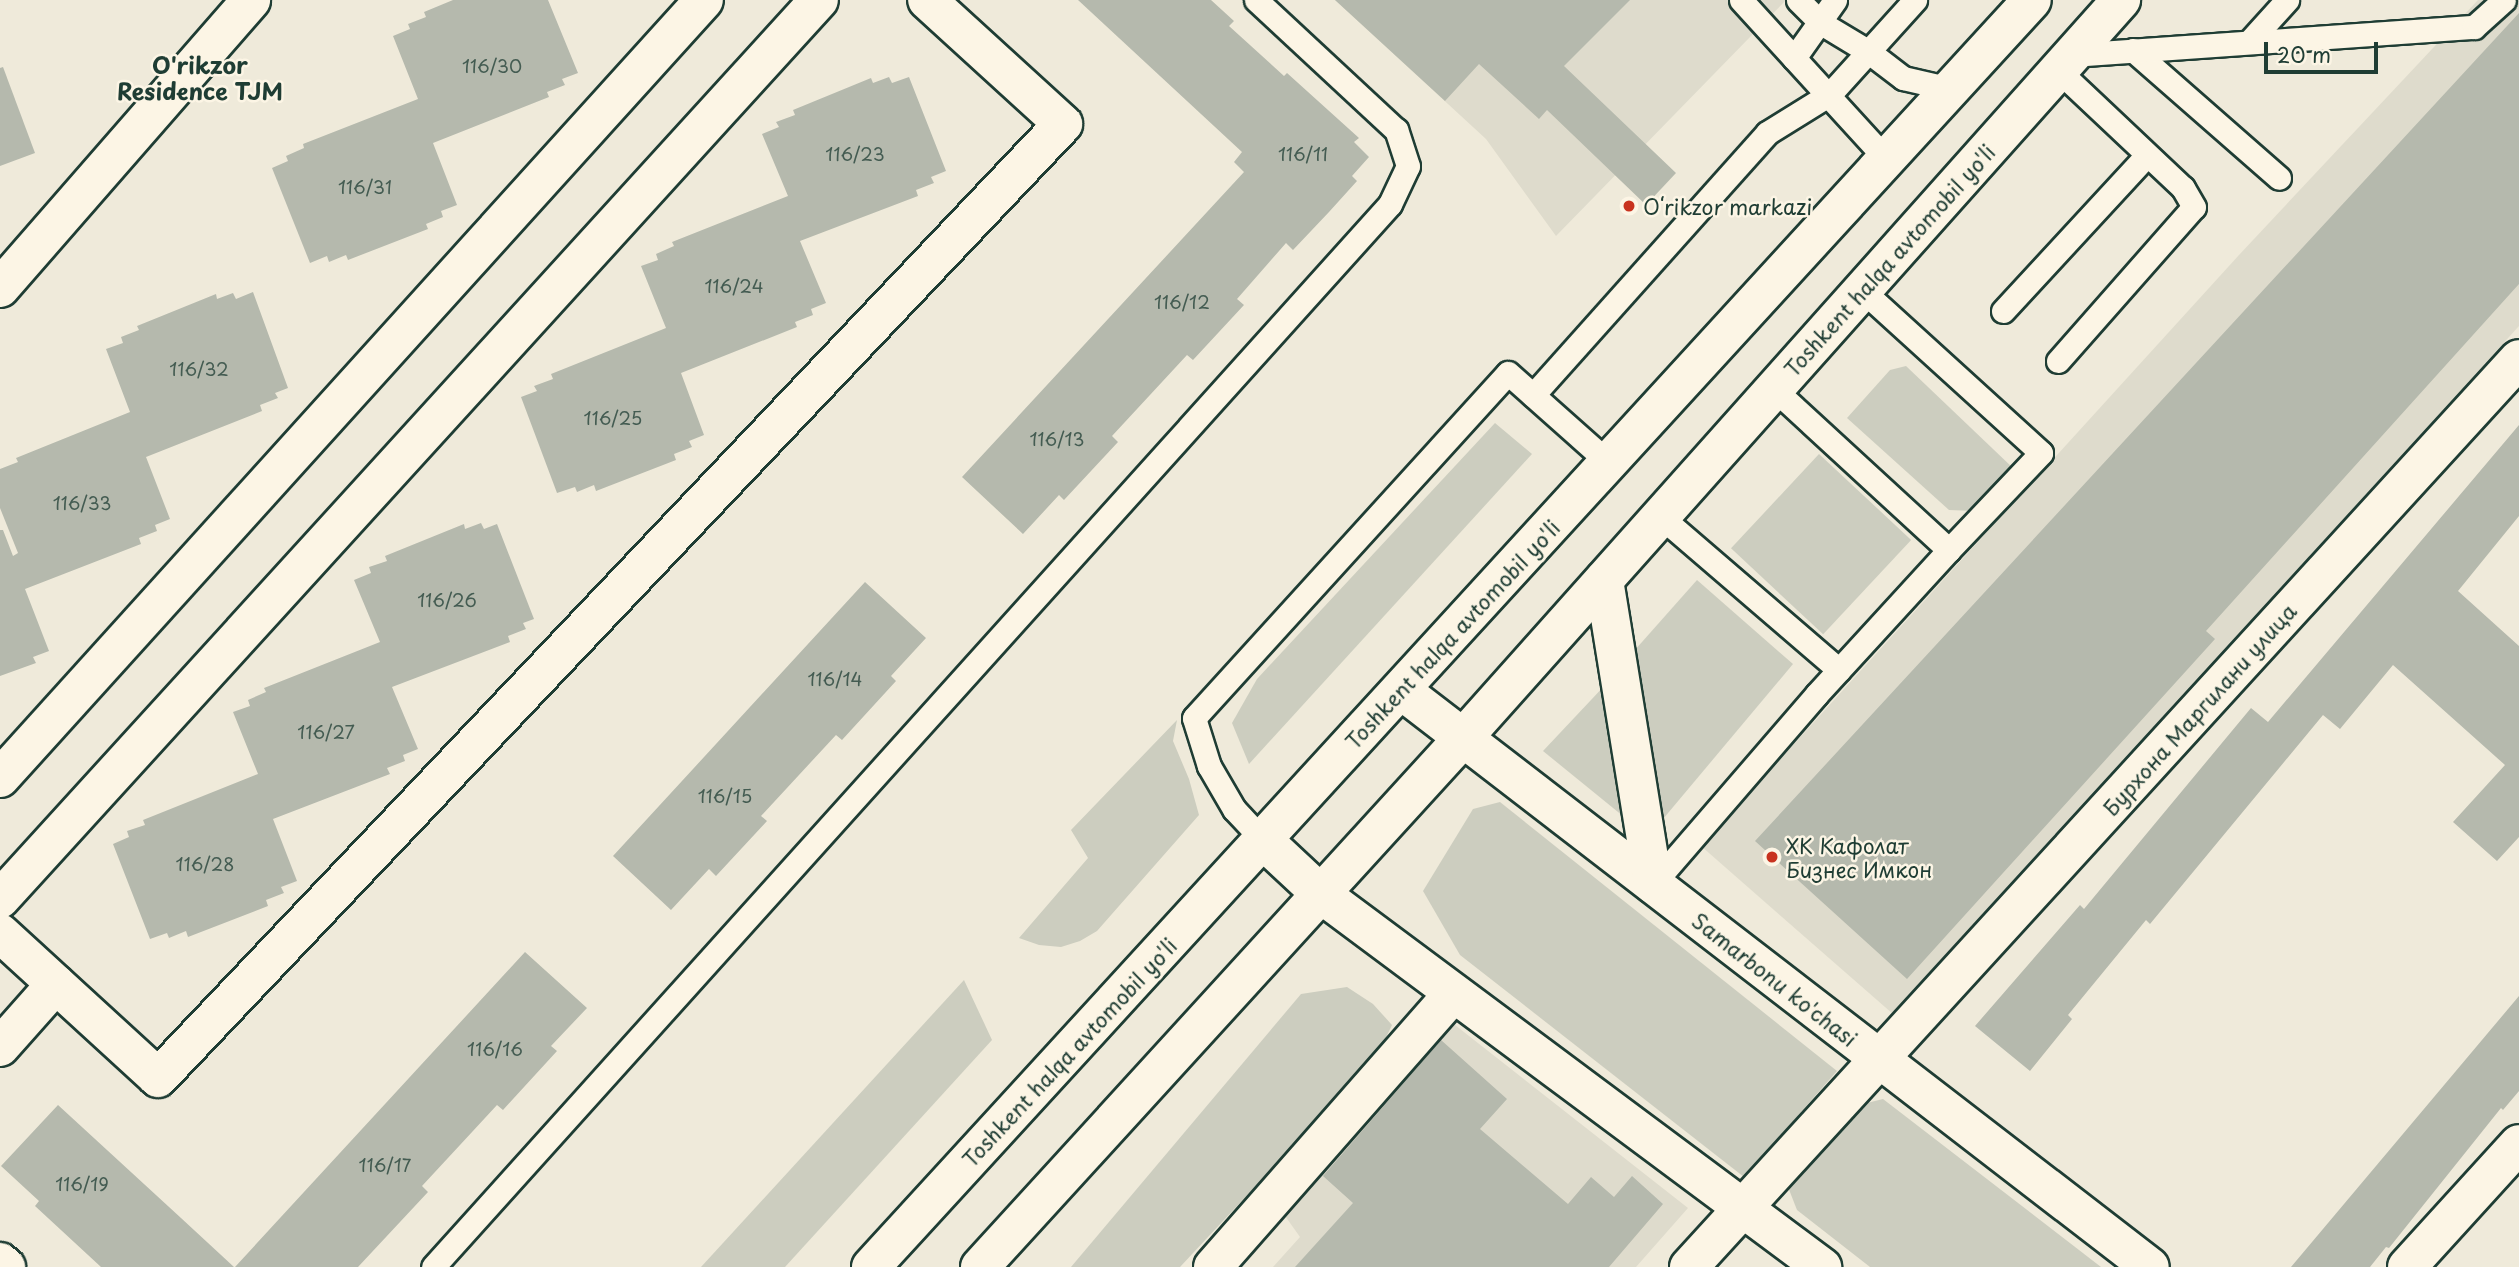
<!DOCTYPE html>
<meta charset="utf-8">
<style>
body{margin:0}
#map{position:relative;width:2519px;height:1267px;overflow:hidden;background:#efeada;font-family:"Playpen Sans",sans-serif}
div>[style]{position:absolute}
.built>*{inset:0;background:#dedbcc}
.green>*{inset:0;background:#cccdbf;transform-origin:0 0}
.building>*{inset:0;background:#b5b9ad}
.roads{filter:drop-shadow(2px 0 #1f3d34) drop-shadow(-2px 0 #1f3d34) drop-shadow(0 2px #1f3d34) drop-shadow(0 -2px #1f3d34)}
.service>*{height:23px;margin:-11.5px;padding:0 11.5px;transform-origin:11.5px;border-radius:11.5px;background:#fcf5e5}
.minor>*{height:38px;margin:-19px;padding:0 19px;transform-origin:19px;border-radius:19px;background:#fcf5e5}
.tertiary>*{height:38px;margin:-19px;padding:0 19px;transform-origin:19px;border-radius:19px;background:#fcf5e5}
.trunk>*{height:38px;margin:-19px;padding:0 19px;transform-origin:19px;border-radius:19px;background:#fcf5e5}
.dots>*{width:19px;height:19px;translate:-50% -50%;box-sizing:border-box;border:4px solid #fcf5e5;border-radius:50%}
span{translate:-50% -50%;white-space:nowrap;text-align:center;line-height:1.15;-webkit-text-stroke:5px #fcf5e5;paint-order:stroke}
.number-label{font-size:18px;color:#445c52}
.number-label span{-webkit-text-stroke-width:0}
.poi-label{font-size:21px;color:#1f3d34}
.left{translate:0 -50%;text-align:left}
.street-label{font-size:21px;color:#1f3d34}
.neighbourhood-label{font-size:23px;color:#1f3d34;font-weight:700}
.scale{position:absolute;left:2264px;top:42px;width:114px;height:32px;box-sizing:border-box;border:4px solid #1f3d34;border-top:0;padding-left:9px;font-size:21px;line-height:24px;white-space:nowrap;color:#1f3d34;-webkit-text-stroke:5px #fcf5e5;paint-order:stroke}
</style>
<div id="map">
<div class="built">
<i style="clip-path:polygon(1335px 0,1786px 0,1556px 236px,1486px 139px)"></i>
<i style="clip-path:polygon(2478px 0,2519px 0,2519px 326px,1893px 1014px,1701px 846px,2239px 255px)"></i>
<i style="clip-path:polygon(1441px 1014px,1688px 1208px,1636px 1267px,1273px 1267px,1300px 1237px,1278px 1206px)"></i>
</div>
<div class="green">
<i style="clip-path:polygon(1906px 366px,2014px 469px,1974px 511px,1949px 510px,1847px 418px,1890px 370px)"></i>
<i style="clip-path:polygon(1495px 423px,1532px 454px,1249px 764px,1232px 723px,1257px 679px)"></i>
<i style="left:1819px;top:454px;width:126px;height:129px;rotate:43deg"></i>
<i style="clip-path:polygon(1697px 580px,1793px 664px,1658px 825px,1634px 651px)"></i>
<i style="clip-path:polygon(1607px 683px,1634px 825px,1543px 751px)"></i>
<i style="clip-path:polygon(1177px 720px,1173px 741px,1189px 779px,1199px 815px,1097px 931px,1080px 941px,1061px 947px,1039px 945px,1019px 938px,1088px 858px,1071px 830px)"></i>
<i style="clip-path:polygon(1500px 802px,1837px 1071px,1744px 1177px,1460px 955px,1423px 891px,1473px 809px)"></i>
<i style="clip-path:polygon(964px 980px,992px 1040px,785px 1267px,701px 1267px)"></i>
<i style="clip-path:polygon(1347px 987px,1373px 1004px,1392px 1025px,1377px 1056px,1180px 1267px,1071px 1267px,1301px 994px)"></i>
<i style="clip-path:polygon(1883px 1099px,2101px 1267px,1870px 1267px,1797px 1210px,1788px 1187px,1867px 1103px)"></i>
</div>
<div class="building">
<i style="clip-path:polygon(453px 0,548px 0,578px 73px,562px 79px,565px 85px,547px 92px,549px 97px,433px 143px,457px 205px,441px 211px,443px 217px,426px 224px,428px 229px,348px 260px,346px 255px,329px 262px,327px 256px,310px 263px,272px 168px,288px 161px,286px 156px,304px 148px,303px 144px,418px 99px,393px 36px,410px 29px,408px 24px,426px 17px,424px 12px)"></i>
<i style="clip-path:polygon(1078px 0,1211px 0,1234px 21px,1229px 26px,1284px 76px,1287px 73px,1359px 138px,1354px 142px,1369px 157px,1352px 176px,1357px 181px,1329px 212px,1293px 250px,1286px 243px,1237px 299px,1244px 305px,1193px 360px,1187px 355px,1112px 436px,1118px 442px,1064px 500px,1059px 495px,1023px 534px,962px 477px,1244px 172px,1234px 162px,1242px 152px)"></i>
<i style="clip-path:polygon(1335px 0,1630px 0,1564px 66px,1676px 173px,1646px 205px,1547px 110px,1539px 119px,1479px 64px,1445px 101px)"></i>
<i style="clip-path:polygon(2519px 13px,2519px 284px,2206px 631px,2215px 639px,1907px 979px,1755px 841px)"></i>
<i style="clip-path:polygon(3px 67px,35px 153px,0 166px,0 68px)"></i>
<i style="clip-path:polygon(889px 77px,892px 83px,909px 77px,946px 171px,931px 177px,934px 183px,916px 190px,918px 196px,800px 241px,826px 303px,811px 309px,813px 315px,795px 322px,797px 327px,681px 373px,704px 435px,689px 441px,692px 447px,674px 454px,676px 460px,596px 491px,594px 485px,577px 492px,575px 487px,557px 493px,521px 397px,537px 391px,534px 386px,553px 379px,551px 374px,666px 328px,641px 266px,658px 260px,656px 254px,674px 246px,672px 242px,788px 196px,762px 134px,779px 127px,776px 122px,795px 115px,793px 110px,871px 78px,873px 83px)"></i>
<i style="clip-path:polygon(253px 292px,288px 388px,275px 393px,278px 398px,260px 405px,262px 411px,146px 457px,170px 519px,155px 525px,157px 531px,139px 538px,141px 544px,25px 589px,49px 651px,33px 657px,36px 663px,0 676px,0 530px,3px 530px,13px 556px,18px 553px,0 508px,0 469px,18px 462px,16px 458px,130px 412px,106px 349px,123px 343px,121px 337px,139px 330px,137px 326px,216px 294px,217px 299px,233px 293px,236px 299px)"></i>
<i style="clip-path:polygon(2519px 425px,2519px 516px,2458px 591px,2519px 646px,2519px 837px,2497px 861px,2453px 822px,2505px 765px,2393px 665px,2340px 729px,2323px 715px,2150px 924px,2146px 920px,2068px 1015px,2072px 1019px,2030px 1071px,1975px 1026px,2080px 905px,2084px 909px,2251px 708px,2268px 722px)"></i>
<i style="clip-path:polygon(481px 523px,484px 529px,497px 524px,534px 619px,523px 623px,526px 629px,508px 636px,510px 642px,392px 687px,418px 749px,403px 755px,405px 761px,387px 768px,390px 774px,273px 819px,297px 881px,281px 887px,284px 893px,266px 900px,268px 906px,188px 937px,186px 931px,169px 938px,167px 933px,150px 939px,113px 844px,129px 837px,127px 831px,145px 825px,143px 820px,258px 774px,233px 712px,250px 706px,248px 700px,266px 692px,264px 688px,380px 642px,354px 580px,371px 573px,369px 567px,387px 561px,385px 556px,464px 524px,465px 529px)"></i>
<i style="clip-path:polygon(865px 582px,926px 638px,891px 676px,896px 681px,842px 740px,836px 735px,761px 816px,767px 821px,716px 876px,709px 869px,671px 910px,613px 856px)"></i>
<i style="clip-path:polygon(525px 952px,587px 1008px,551px 1046px,557px 1051px,503px 1110px,497px 1105px,460px 1145px,422px 1186px,428px 1192px,358px 1267px,235px 1267px)"></i>
<i style="clip-path:polygon(2519px 996px,2519px 1091px,2503px 1110px,2501px 1108px,2389px 1248px,2386px 1247px,2370px 1267px,2291px 1267px)"></i>
<i style="clip-path:polygon(1441px 1040px,1507px 1099px,1480px 1129px,1568px 1204px,1591px 1177px,1614px 1197px,1632px 1176px,1663px 1204px,1609px 1267px,1295px 1267px,1353px 1203px,1323px 1176px)"></i>
<i style="clip-path:polygon(58px 1105px,181px 1218px,234px 1267px,101px 1267px,35px 1206px,39px 1201px,1px 1166px)"></i>
</div>
<div class="roads">
<div class="service">
<i style="left:1741px;top:0;width:217px;rotate:47.6deg"></i>
<i style="left:1798px;top:0;width:33px;rotate:45deg"></i>
<i style="left:1821px;top:23px;width:56px;rotate:31.1deg"></i>
<i style="left:1869px;top:52px;width:43px;rotate:37.4deg"></i>
<i style="left:1903px;top:78px;width:49px;rotate:12.9deg"></i>
<i style="left:2249px;top:42px;width:57px;rotate:-47.9deg"></i>
<i style="left:2133px;top:50px;width:194px;rotate:41.2deg"></i>
<i style="left:2072px;top:55px;width:403px;rotate:-4deg"></i>
<i style="left:2474px;top:27px;width:40px;rotate:-42deg"></i>
<i style="left:1794px;top:58px;width:71px;rotate:-54.7deg"></i>
<i style="left:1862px;top:290px;width:242px;rotate:42.3deg"></i>
<i style="left:2041px;top:453px;width:134px;rotate:133.5deg"></i>
<i style="left:2003px;top:311px;width:212px;rotate:-47.3deg"></i>
<i style="left:2058px;top:361px;width:205px;rotate:-48.6deg"></i>
<i style="left:2194px;top:207px;width:22px;rotate:-120deg"></i>
<i style="left:2183px;top:188px;width:170px;rotate:-136.7deg"></i>
<i style="left:1533px;top:395px;width:351px;rotate:-48.2deg"></i>
<i style="left:1767px;top:133px;width:74px;rotate:-31.8deg"></i>
<i style="left:1830px;top:94px;width:127px;rotate:-47.9deg"></i>
<i style="left:1660px;top:516px;width:236px;rotate:40.7deg"></i>
<i style="left:1263px;top:840px;width:42px;rotate:-133.1deg"></i>
<i style="left:1234px;top:809px;width:50px;rotate:-120.2deg"></i>
<i style="left:1209px;top:766px;width:50px;rotate:-107.4deg"></i>
<i style="left:1194px;top:718px;width:466px;rotate:-47.7deg"></i>
<i style="left:1508px;top:373px;width:135px;rotate:41.7deg"></i>
<i style="left:1653px;top:884px;width:250px;rotate:-49.2deg"></i>
<i style="left:1816px;top:695px;width:197px;rotate:-47.5deg"></i>
<i style="left:1949px;top:550px;width:238px;rotate:-137.4deg"></i>
<i style="left:433px;top:1267px;width:1430px;rotate:-48deg"></i>
<i style="left:1390px;top:204px;width:42px;rotate:-64.7deg"></i>
<i style="left:1408px;top:166px;width:38px;rotate:-108deg"></i>
<i style="left:1396px;top:130px;width:191px;rotate:-137.1deg"></i>
</div>
<div class="minor">
<i style="left:0;top:288px;width:382px;rotate:-48.9deg"></i>
<i style="left:0;top:778px;width:1049px;rotate:-47.86deg"></i>
<i style="left:0;top:899px;width:1216px;rotate:-47.67deg"></i>
<i style="left:0;top:933px;width:214px;rotate:42.5deg"></i>
<i style="left:158px;top:1078px;width:1315px;rotate:-46.51deg"></i>
<i style="left:1063px;top:124px;width:184px;rotate:-137.6deg"></i>
<i style="left:0;top:1047px;width:84px;rotate:-48.4deg"></i>
<i style="left:0;top:1262px;width:8px;rotate:40deg"></i>
<i style="left:1213px;top:1267px;width:363px;rotate:-48.7deg"></i>
<i style="left:1689px;top:1267px;width:1230px;rotate:-47.57deg"></i>
<i style="left:2407px;top:1267px;width:166px;rotate:-47.7deg"></i>
</div>
<div class="tertiary">
<i style="left:1401px;top:690px;width:945px;rotate:37.61deg"></i>
<i style="left:1263px;top:840px;width:79px;rotate:43deg"></i>
<i style="left:1321px;top:894px;width:625px;rotate:36.67deg"></i>
</div>
<div class="trunk">
<i style="left:1604px;top:580px;width:308px;rotate:80.8deg"></i>
<i style="left:871px;top:1267px;width:1718px;rotate:-47.5deg"></i>
<i style="left:980px;top:1267px;width:716px;rotate:-47.6deg"></i>
<i style="left:1463px;top:738px;width:989px;rotate:-48.28deg"></i>
</div>
</div>
<div class="dots">
<i style="left:1629px;top:206px;background:#c8321e"></i>
<i style="left:1772px;top:857px;background:#c8321e"></i>
</div>
<div class="number-label">
<span style="left:492px;top:66px">116/30</span>
<span style="left:855px;top:154px">116/23</span>
<span style="left:1303px;top:154px">116/11</span>
<span style="left:365px;top:187px">116/31</span>
<span style="left:734px;top:286px">116/24</span>
<span style="left:1182px;top:302px">116/12</span>
<span style="left:199px;top:369px">116/32</span>
<span style="left:613px;top:418px">116/25</span>
<span style="left:1057px;top:439px">116/13</span>
<span style="left:82px;top:503px">116/33</span>
<span style="left:447px;top:600px">116/26</span>
<span style="left:835px;top:679px">116/14</span>
<span style="left:326px;top:732px">116/27</span>
<span style="left:725px;top:796px">116/15</span>
<span style="left:205px;top:864px">116/28</span>
<span style="left:495px;top:1049px">116/16</span>
<span style="left:385px;top:1165px">116/17</span>
<span style="left:82px;top:1184px">116/19</span>
</div>
<div class="poi-label">
<span class="left" style="left:1643px;top:206px">Oʻrikzor markazi</span>
<span class="left" style="left:1786px;top:857px">ХК Кафолат<br>Бизнес Имкон</span>
</div>
<div class="street-label">
<span style="left:1889px;top:260px;rotate:-48deg">Toshkent halqa avtomobil yo'li</span>
<span style="left:1452px;top:634px;rotate:-47deg">Toshkent halqa avtomobil yo'li</span>
<span style="left:2199px;top:709px;rotate:-48deg">Бурхона Маргилани улица</span>
<span style="left:1775px;top:979px;rotate:38deg">Samarbonu ko'chasi</span>
<span style="left:1069px;top:1052px;rotate:-47deg">Toshkent halqa avtomobil yo'li</span>
</div>
<div class="neighbourhood-label">
<span style="left:200px;top:78px">O'rikzor<br>Residence TJM</span>
</div>
<div class="scale">20 m</div>
</div>
